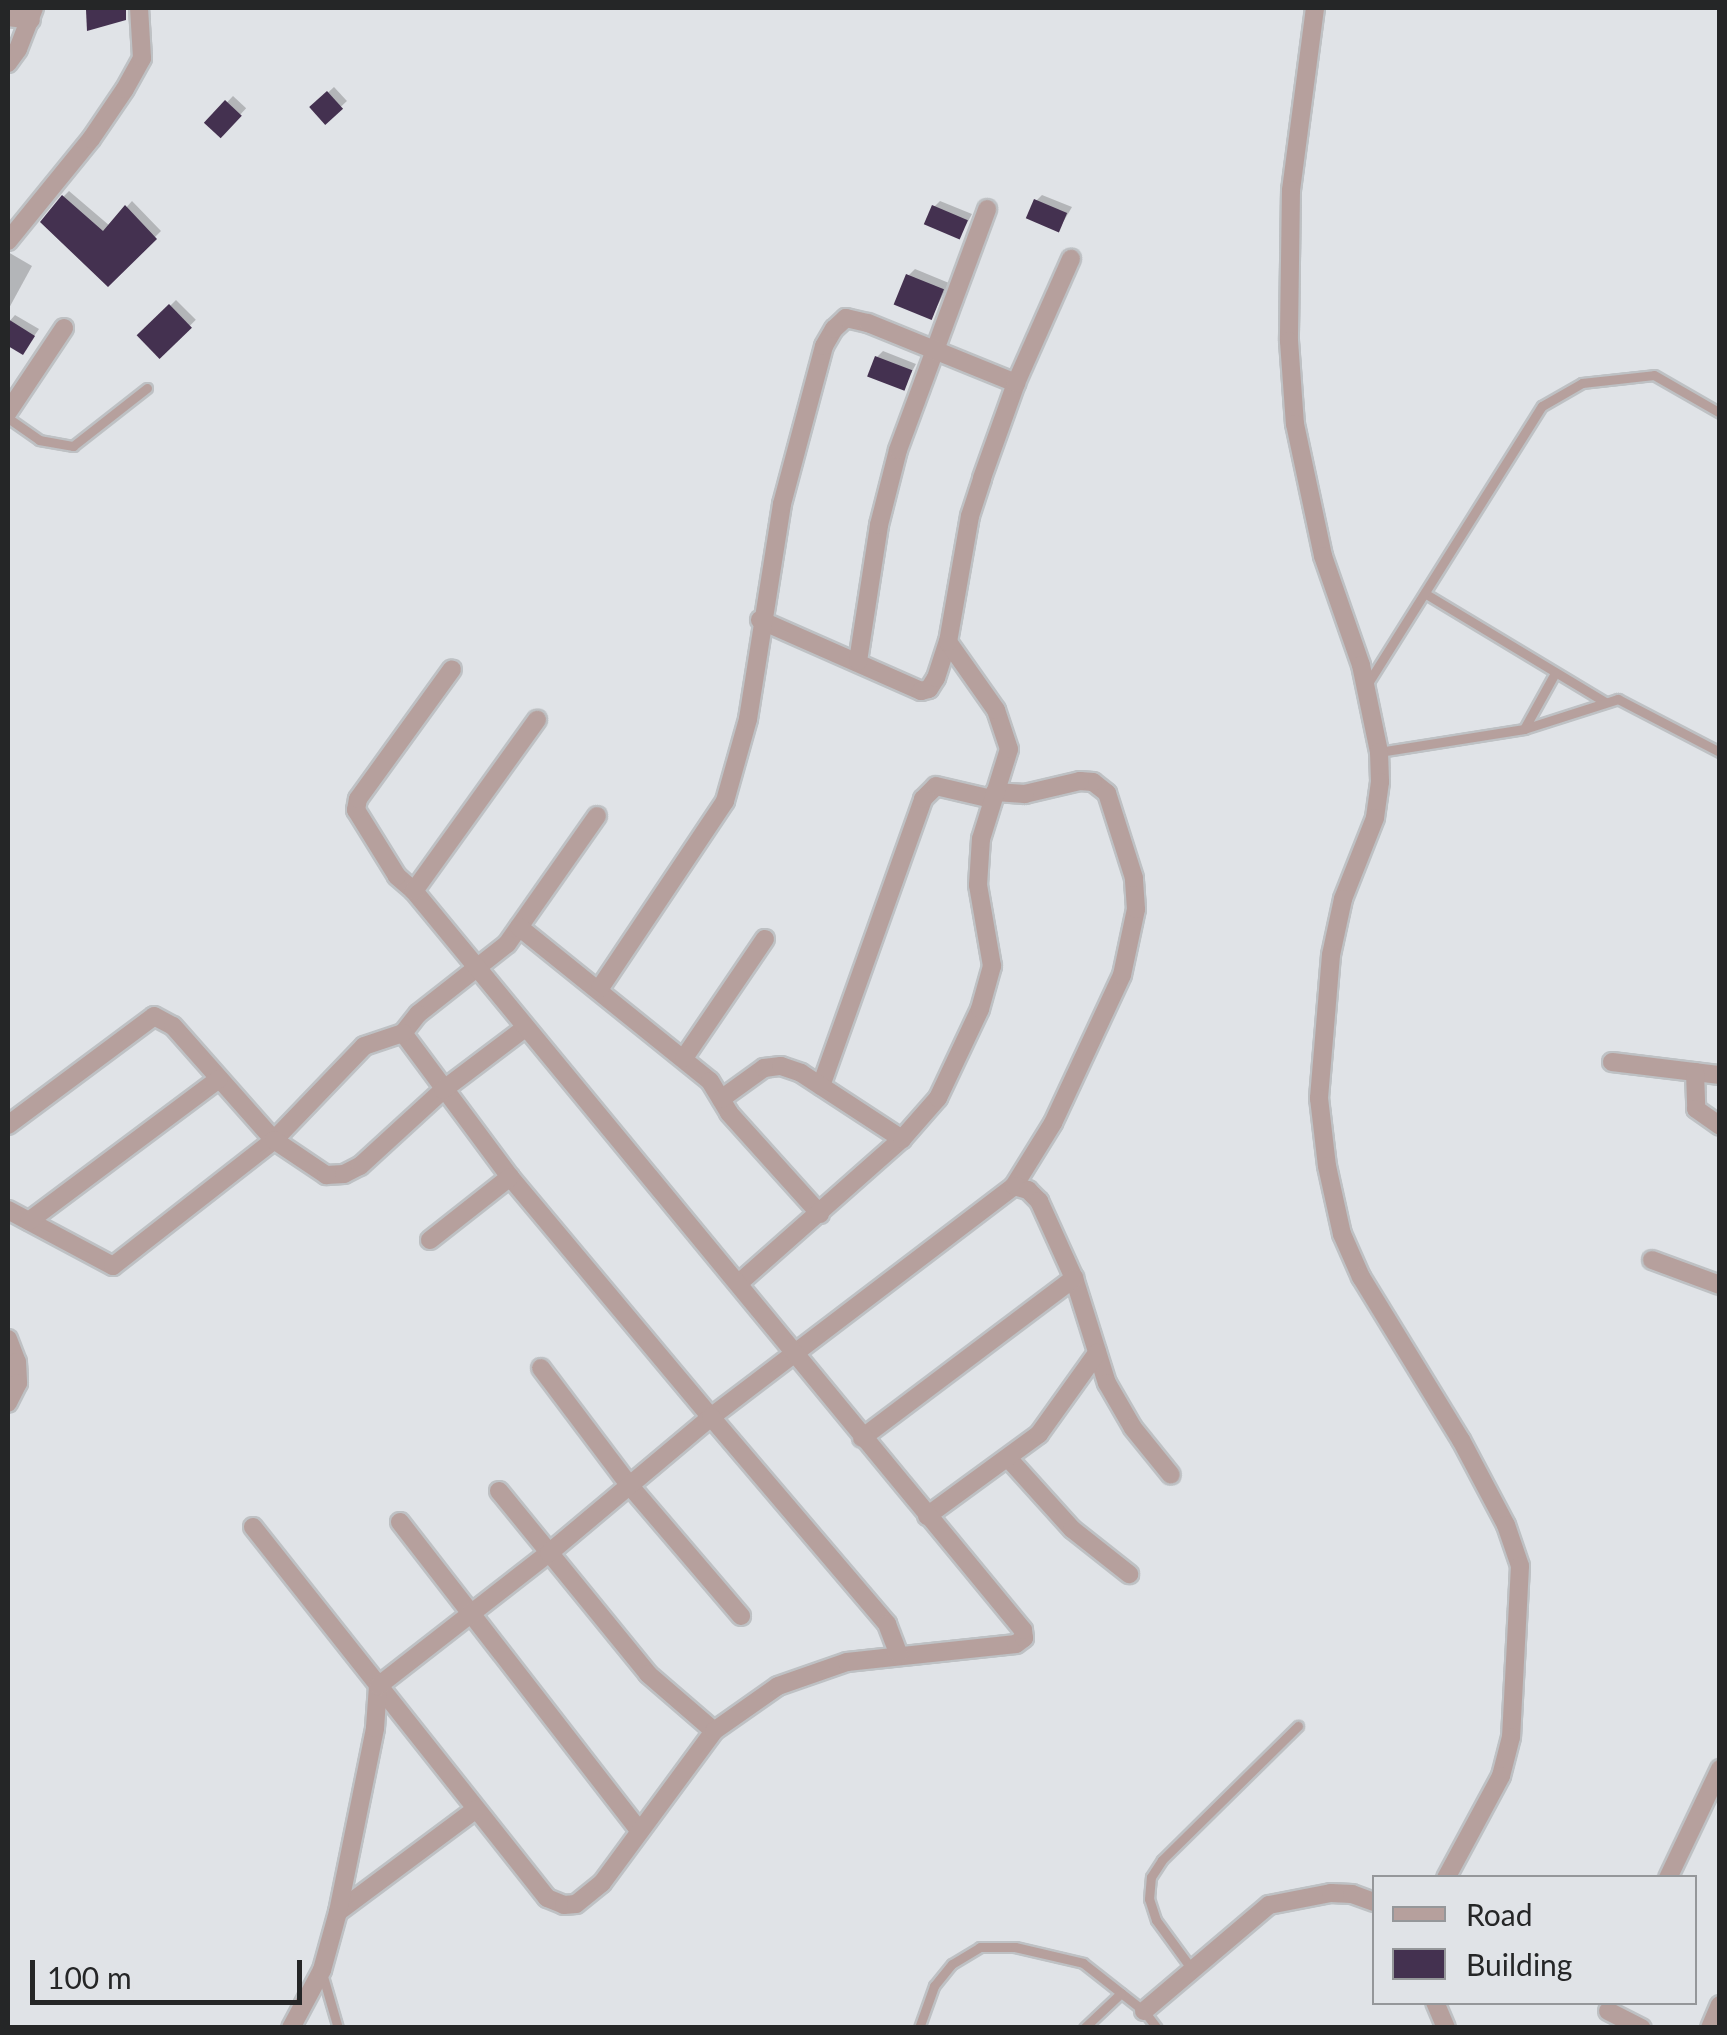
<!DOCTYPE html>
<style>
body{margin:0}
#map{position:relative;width:1727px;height:2035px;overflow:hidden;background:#e0e3e7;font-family:Lato,sans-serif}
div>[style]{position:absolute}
.shadow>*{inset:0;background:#0003;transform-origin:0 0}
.building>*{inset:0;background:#443150;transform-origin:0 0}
.roads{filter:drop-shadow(2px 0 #bec1c4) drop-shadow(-2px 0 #bec1c4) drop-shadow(0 2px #bec1c4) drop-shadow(0 -2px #bec1c4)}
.service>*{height:9px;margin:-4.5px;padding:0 4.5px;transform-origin:4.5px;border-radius:4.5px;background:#b6a09d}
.minor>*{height:18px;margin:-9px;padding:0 9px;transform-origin:9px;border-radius:9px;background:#b6a09d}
span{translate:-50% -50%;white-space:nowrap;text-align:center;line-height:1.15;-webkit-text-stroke:10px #e0e3e7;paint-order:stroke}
.frame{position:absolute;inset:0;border:10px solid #252627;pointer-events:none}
.legend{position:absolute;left:1372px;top:1875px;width:325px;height:130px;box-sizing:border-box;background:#e0e3e7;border:2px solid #95979a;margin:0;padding:12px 18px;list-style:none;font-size:30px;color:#252627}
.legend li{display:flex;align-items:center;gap:20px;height:50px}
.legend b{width:50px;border:2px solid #95979a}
.scale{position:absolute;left:30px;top:1960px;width:272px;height:45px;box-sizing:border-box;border:5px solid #252627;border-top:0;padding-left:12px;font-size:30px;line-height:35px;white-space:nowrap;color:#252627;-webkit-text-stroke:8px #e0e3e7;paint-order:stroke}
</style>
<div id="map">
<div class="shadow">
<i style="left:334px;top:87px;width:19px;height:29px;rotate:47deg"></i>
<i style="left:233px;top:96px;width:18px;height:36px;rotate:43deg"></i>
<i style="clip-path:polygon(69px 191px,110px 226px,132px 201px,161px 231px,108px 284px,63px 197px)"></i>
<i style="clip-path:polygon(1042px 195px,1072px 207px,1059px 229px,1036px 201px)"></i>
<i style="clip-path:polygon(940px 201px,972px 214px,960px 236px,934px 207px)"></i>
<i style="clip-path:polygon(8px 252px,32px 266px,8px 310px)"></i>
<i style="clip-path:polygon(915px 269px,949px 283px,932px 316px,909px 275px)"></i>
<i style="left:176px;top:300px;width:28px;height:50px;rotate:45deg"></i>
<i style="clip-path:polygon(15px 315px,39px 329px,23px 352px,8px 343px,8px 323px)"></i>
<i style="clip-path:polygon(883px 351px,916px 364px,903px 388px,877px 357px)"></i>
</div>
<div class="building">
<i style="clip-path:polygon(96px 8px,126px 8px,126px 20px,87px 31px,86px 10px)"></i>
<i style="left:327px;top:91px;width:24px;height:24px;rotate:48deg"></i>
<i style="left:225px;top:100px;width:23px;height:31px;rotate:43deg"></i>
<i style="clip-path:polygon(62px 195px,103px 231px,125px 205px,157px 239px,108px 287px,40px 222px)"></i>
<i style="left:1034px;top:199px;width:36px;height:21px;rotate:23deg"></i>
<i style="left:932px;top:205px;width:39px;height:21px;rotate:23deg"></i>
<i style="left:906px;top:274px;width:41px;height:33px;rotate:22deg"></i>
<i style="left:169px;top:304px;width:33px;height:45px;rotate:46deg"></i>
<i style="clip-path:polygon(8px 319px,35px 336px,23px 355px,8px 346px)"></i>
<i style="left:875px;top:356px;width:40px;height:22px;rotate:21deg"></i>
</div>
<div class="roads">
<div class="service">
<i style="left:8px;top:418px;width:38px;rotate:35deg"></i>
<i style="left:39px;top:440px;width:35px;rotate:10deg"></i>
<i style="left:73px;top:446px;width:94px;rotate:-38.1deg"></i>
<i style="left:1426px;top:594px;width:209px;rotate:31.1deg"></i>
<i style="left:1368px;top:683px;width:327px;rotate:-57.9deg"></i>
<i style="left:1542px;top:406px;width:46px;rotate:-29.9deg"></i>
<i style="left:1582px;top:383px;width:72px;rotate:-6.3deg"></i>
<i style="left:1654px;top:375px;width:76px;rotate:29.9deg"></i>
<i style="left:1524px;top:729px;width:64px;rotate:-61deg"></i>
<i style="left:1379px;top:752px;width:147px;rotate:-9deg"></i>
<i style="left:1524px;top:729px;width:99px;rotate:-17.7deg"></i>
<i style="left:1618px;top:699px;width:115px;rotate:27.5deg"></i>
<i style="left:1191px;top:1968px;width:59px;rotate:-126.1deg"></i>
<i style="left:1156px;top:1920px;width:22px;rotate:-108deg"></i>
<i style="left:1149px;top:1899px;width:22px;rotate:-85deg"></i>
<i style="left:1151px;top:1877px;width:20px;rotate:-57deg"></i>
<i style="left:1162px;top:1860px;width:191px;rotate:-44.6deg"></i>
<i style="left:322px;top:1973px;width:57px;rotate:73.8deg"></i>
<i style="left:919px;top:2028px;width:45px;rotate:-70.3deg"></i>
<i style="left:934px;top:1986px;width:28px;rotate:-51deg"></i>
<i style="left:952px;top:1964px;width:33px;rotate:-31deg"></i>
<i style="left:980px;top:1947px;width:35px"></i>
<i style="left:1015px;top:1947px;width:70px;rotate:13.2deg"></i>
<i style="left:1083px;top:1963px;width:78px;rotate:38.2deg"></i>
<i style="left:1144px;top:2011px;width:21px;rotate:53deg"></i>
<i style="left:1084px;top:2028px;width:51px;rotate:-43.4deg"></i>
</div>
<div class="minor">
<i style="left:1315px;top:8px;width:184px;rotate:97.5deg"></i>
<i style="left:1291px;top:190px;width:151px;rotate:90.8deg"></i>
<i style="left:1289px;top:341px;width:83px;rotate:85.9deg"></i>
<i style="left:1295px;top:424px;width:135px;rotate:78deg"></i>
<i style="left:1323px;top:556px;width:115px;rotate:70.8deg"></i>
<i style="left:1361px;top:665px;width:89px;rotate:78.3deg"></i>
<i style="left:1379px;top:752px;width:30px;rotate:88deg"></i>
<i style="left:1380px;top:782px;width:36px;rotate:98deg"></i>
<i style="left:1375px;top:818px;width:87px;rotate:111.6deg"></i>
<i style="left:1343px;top:899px;width:57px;rotate:102.1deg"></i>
<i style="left:1331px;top:955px;width:144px;rotate:94.8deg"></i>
<i style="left:1319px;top:1098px;width:68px;rotate:83.3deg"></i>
<i style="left:1327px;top:1166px;width:70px;rotate:77.6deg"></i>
<i style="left:1342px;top:1234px;width:47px;rotate:66.2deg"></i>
<i style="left:1361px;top:1277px;width:191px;rotate:58.5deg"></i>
<i style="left:1461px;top:1440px;width:96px;rotate:62.1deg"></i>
<i style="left:1506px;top:1525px;width:43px;rotate:71.1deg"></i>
<i style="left:1520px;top:1566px;width:171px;rotate:93deg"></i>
<i style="left:1511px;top:1737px;width:40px;rotate:104.4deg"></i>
<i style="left:1501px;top:1776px;width:116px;rotate:118.3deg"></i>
<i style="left:8px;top:17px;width:23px;rotate:7deg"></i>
<i style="left:8px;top:63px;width:17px;rotate:-54deg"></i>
<i style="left:18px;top:49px;width:44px;rotate:-68.7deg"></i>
<i style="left:8px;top:241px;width:132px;rotate:-50.9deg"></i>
<i style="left:91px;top:139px;width:60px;rotate:-55.8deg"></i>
<i style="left:125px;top:89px;width:35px;rotate:-61deg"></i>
<i style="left:142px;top:58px;width:50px;rotate:-93.4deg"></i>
<i style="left:8px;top:412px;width:101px;rotate:-56.3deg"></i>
<i style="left:760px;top:620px;width:176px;rotate:23.8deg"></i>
<i style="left:921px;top:691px;width:8px;rotate:-14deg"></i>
<i style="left:929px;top:689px;width:13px;rotate:-58deg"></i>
<i style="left:936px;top:678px;width:38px;rotate:-72deg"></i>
<i style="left:858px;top:661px;width:138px;rotate:-81.2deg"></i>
<i style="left:879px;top:525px;width:77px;rotate:-75.8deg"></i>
<i style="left:898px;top:450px;width:257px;rotate:-69.7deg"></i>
<i style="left:597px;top:816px;width:156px;rotate:125.1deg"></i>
<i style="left:507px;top:944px;width:113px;rotate:141.8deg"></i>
<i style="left:418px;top:1014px;width:24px;rotate:128deg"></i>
<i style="left:403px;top:1033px;width:179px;rotate:53.4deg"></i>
<i style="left:510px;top:1177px;width:313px;rotate:50.1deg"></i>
<i style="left:711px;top:1417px;width:381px;rotate:-37.3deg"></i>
<i style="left:1014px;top:1186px;width:74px;rotate:-58.2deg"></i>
<i style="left:1053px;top:1123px;width:163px;rotate:-65deg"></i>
<i style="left:1122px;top:975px;width:67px;rotate:-78deg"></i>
<i style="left:1136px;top:909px;width:31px;rotate:-94deg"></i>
<i style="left:1134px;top:878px;width:89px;rotate:-107.6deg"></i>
<i style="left:1107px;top:793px;width:18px;rotate:-142deg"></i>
<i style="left:1093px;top:782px;width:13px;rotate:-176deg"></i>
<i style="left:1080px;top:781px;width:57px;rotate:166.7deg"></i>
<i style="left:1025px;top:794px;width:30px;rotate:-176deg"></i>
<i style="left:414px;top:891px;width:23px;rotate:-139deg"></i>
<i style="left:397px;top:876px;width:78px;rotate:-121.8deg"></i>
<i style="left:356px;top:810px;width:11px;rotate:-80deg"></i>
<i style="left:358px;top:799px;width:160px;rotate:-54.1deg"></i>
<i style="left:519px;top:927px;width:245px;rotate:38.9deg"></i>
<i style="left:710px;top:1081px;width:37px;rotate:59deg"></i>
<i style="left:729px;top:1113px;width:136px;rotate:48deg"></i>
<i style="left:600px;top:988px;width:225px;rotate:-56.2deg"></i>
<i style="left:725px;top:801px;width:85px;rotate:-74.3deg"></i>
<i style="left:748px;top:719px;width:218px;rotate:-81deg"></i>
<i style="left:782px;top:504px;width:163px;rotate:-75.1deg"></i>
<i style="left:824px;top:346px;width:20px;rotate:-60deg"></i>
<i style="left:834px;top:329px;width:16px;rotate:-43deg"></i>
<i style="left:846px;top:318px;width:23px;rotate:13deg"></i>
<i style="left:868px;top:323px;width:160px;rotate:22.1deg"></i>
<i style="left:684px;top:1058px;width:144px;rotate:-55.8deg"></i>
<i style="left:1612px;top:1062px;width:109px;rotate:6.9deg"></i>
<i style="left:1695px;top:1072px;width:37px;rotate:88deg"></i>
<i style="left:1696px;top:1109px;width:29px;rotate:35deg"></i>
<i style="left:821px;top:1086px;width:305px;rotate:-70.4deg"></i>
<i style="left:923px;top:799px;width:18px;rotate:-45deg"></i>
<i style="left:936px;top:786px;width:57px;rotate:13.1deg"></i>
<i style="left:721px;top:1099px;width:53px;rotate:-35.8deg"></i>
<i style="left:764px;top:1068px;width:17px;rotate:-7deg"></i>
<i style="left:781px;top:1066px;width:21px;rotate:19deg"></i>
<i style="left:801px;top:1073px;width:121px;rotate:33.2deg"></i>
<i style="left:8px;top:1125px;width:182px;rotate:-36.7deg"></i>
<i style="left:154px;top:1016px;width:21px;rotate:28deg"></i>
<i style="left:173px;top:1026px;width:152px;rotate:48.5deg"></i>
<i style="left:274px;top:1140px;width:130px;rotate:-46.2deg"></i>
<i style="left:364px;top:1046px;width:41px;rotate:-18.4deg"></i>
<i style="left:1014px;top:1186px;width:15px;rotate:16deg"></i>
<i style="left:1028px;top:1190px;width:16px;rotate:45deg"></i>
<i style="left:1039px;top:1201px;width:85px;rotate:65.6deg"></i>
<i style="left:1074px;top:1278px;width:110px;rotate:72.6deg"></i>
<i style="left:1107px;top:1383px;width:52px;rotate:60deg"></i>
<i style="left:1133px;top:1428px;width:60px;rotate:51deg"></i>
<i style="left:8px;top:1210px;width:119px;rotate:28.1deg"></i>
<i style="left:113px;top:1266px;width:204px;rotate:-38deg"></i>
<i style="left:274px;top:1140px;width:63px;rotate:33.9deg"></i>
<i style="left:326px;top:1175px;width:18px;rotate:-3deg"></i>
<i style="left:344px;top:1174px;width:18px;rotate:-27deg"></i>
<i style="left:360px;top:1166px;width:113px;rotate:-42.5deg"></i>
<i style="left:443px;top:1090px;width:103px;rotate:-37.1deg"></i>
<i style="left:29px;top:1221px;width:237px;rotate:-36.8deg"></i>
<i style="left:430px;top:1240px;width:102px;rotate:-38.2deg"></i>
<i style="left:1652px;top:1260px;width:72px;rotate:20.2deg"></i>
<i style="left:739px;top:1283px;width:217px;rotate:-41.5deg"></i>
<i style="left:902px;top:1139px;width:55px;rotate:-48.7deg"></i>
<i style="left:938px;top:1098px;width:98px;rotate:-64.7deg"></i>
<i style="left:980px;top:1009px;width:45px;rotate:-74.4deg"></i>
<i style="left:992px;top:966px;width:82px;rotate:-99.8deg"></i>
<i style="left:978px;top:885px;width:46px;rotate:-86.3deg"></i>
<i style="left:981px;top:839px;width:94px;rotate:-72.7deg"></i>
<i style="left:1009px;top:749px;width:41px;rotate:-108.4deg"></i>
<i style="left:996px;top:710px;width:83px;rotate:-125.2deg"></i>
<i style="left:948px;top:642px;width:128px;rotate:-80.1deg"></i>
<i style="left:970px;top:516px;width:40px;rotate:-72deg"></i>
<i style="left:982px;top:478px;width:101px;rotate:-70.3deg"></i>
<i style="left:1016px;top:383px;width:136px;rotate:-66.1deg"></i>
<i style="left:8px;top:1339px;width:25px;rotate:69deg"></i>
<i style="left:17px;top:1362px;width:21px;rotate:87deg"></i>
<i style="left:18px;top:1383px;width:22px;rotate:117deg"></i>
<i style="left:541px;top:1368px;width:148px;rotate:53deg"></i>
<i style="left:630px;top:1486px;width:171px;rotate:49.5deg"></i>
<i style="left:862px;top:1438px;width:266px;rotate:-37deg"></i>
<i style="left:1008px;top:1458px;width:96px;rotate:48deg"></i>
<i style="left:1072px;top:1529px;width:73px;rotate:38.3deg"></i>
<i style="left:499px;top:1491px;width:236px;rotate:50.8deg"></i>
<i style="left:648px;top:1674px;width:87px;rotate:40.8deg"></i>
<i style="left:927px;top:1516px;width:139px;rotate:-36.2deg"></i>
<i style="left:1039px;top:1434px;width:100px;rotate:-54.4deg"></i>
<i style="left:400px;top:1522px;width:390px;rotate:52.2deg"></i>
<i style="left:253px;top:1527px;width:473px;rotate:51.6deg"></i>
<i style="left:547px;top:1898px;width:18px;rotate:22deg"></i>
<i style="left:564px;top:1905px;width:12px;rotate:-5deg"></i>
<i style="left:576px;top:1904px;width:33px;rotate:-39deg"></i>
<i style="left:602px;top:1883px;width:189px;rotate:-53.6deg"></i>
<i style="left:714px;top:1731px;width:78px;rotate:-35.1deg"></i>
<i style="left:778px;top:1686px;width:73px;rotate:-19.2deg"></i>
<i style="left:847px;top:1662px;width:170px;rotate:-6.1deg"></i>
<i style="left:1016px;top:1644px;width:10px;rotate:-37deg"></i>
<i style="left:1024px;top:1638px;width:8px;rotate:-97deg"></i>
<i style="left:1023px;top:1630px;width:958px;rotate:-129.49deg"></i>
<i style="left:414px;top:891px;width:211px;rotate:-54.3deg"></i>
<i style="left:1668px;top:1878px;width:121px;rotate:-64.5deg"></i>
<i style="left:338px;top:1912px;width:171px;rotate:-36.7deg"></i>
<i style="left:1435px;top:2002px;width:28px;rotate:67deg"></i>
<i style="left:1144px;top:2011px;width:164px;rotate:-40.3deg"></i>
<i style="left:1269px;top:1905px;width:63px;rotate:-11deg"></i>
<i style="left:1331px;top:1893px;width:21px;rotate:3deg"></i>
<i style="left:1352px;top:1894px;width:23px;rotate:20deg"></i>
<i style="left:1608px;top:2011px;width:38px;rotate:27deg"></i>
<i style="left:291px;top:2028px;width:66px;rotate:-61.9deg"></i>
<i style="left:322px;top:1970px;width:60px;rotate:-74.6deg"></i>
<i style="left:338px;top:1912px;width:188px;rotate:-78.6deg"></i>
<i style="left:375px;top:1728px;width:42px;rotate:-85.9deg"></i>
<i style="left:378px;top:1686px;width:217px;rotate:-37.9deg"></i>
<i style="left:549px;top:1553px;width:212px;rotate:-40deg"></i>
<i style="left:711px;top:1417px;width:272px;rotate:49.6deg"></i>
<i style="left:887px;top:1624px;width:33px;rotate:69deg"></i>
<i style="left:1710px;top:2028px;width:25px;rotate:-67deg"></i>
</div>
</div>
<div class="frame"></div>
<ul class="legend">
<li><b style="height:12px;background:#b6a09d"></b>Road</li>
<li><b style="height:28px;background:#443150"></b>Building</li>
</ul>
<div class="scale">100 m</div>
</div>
